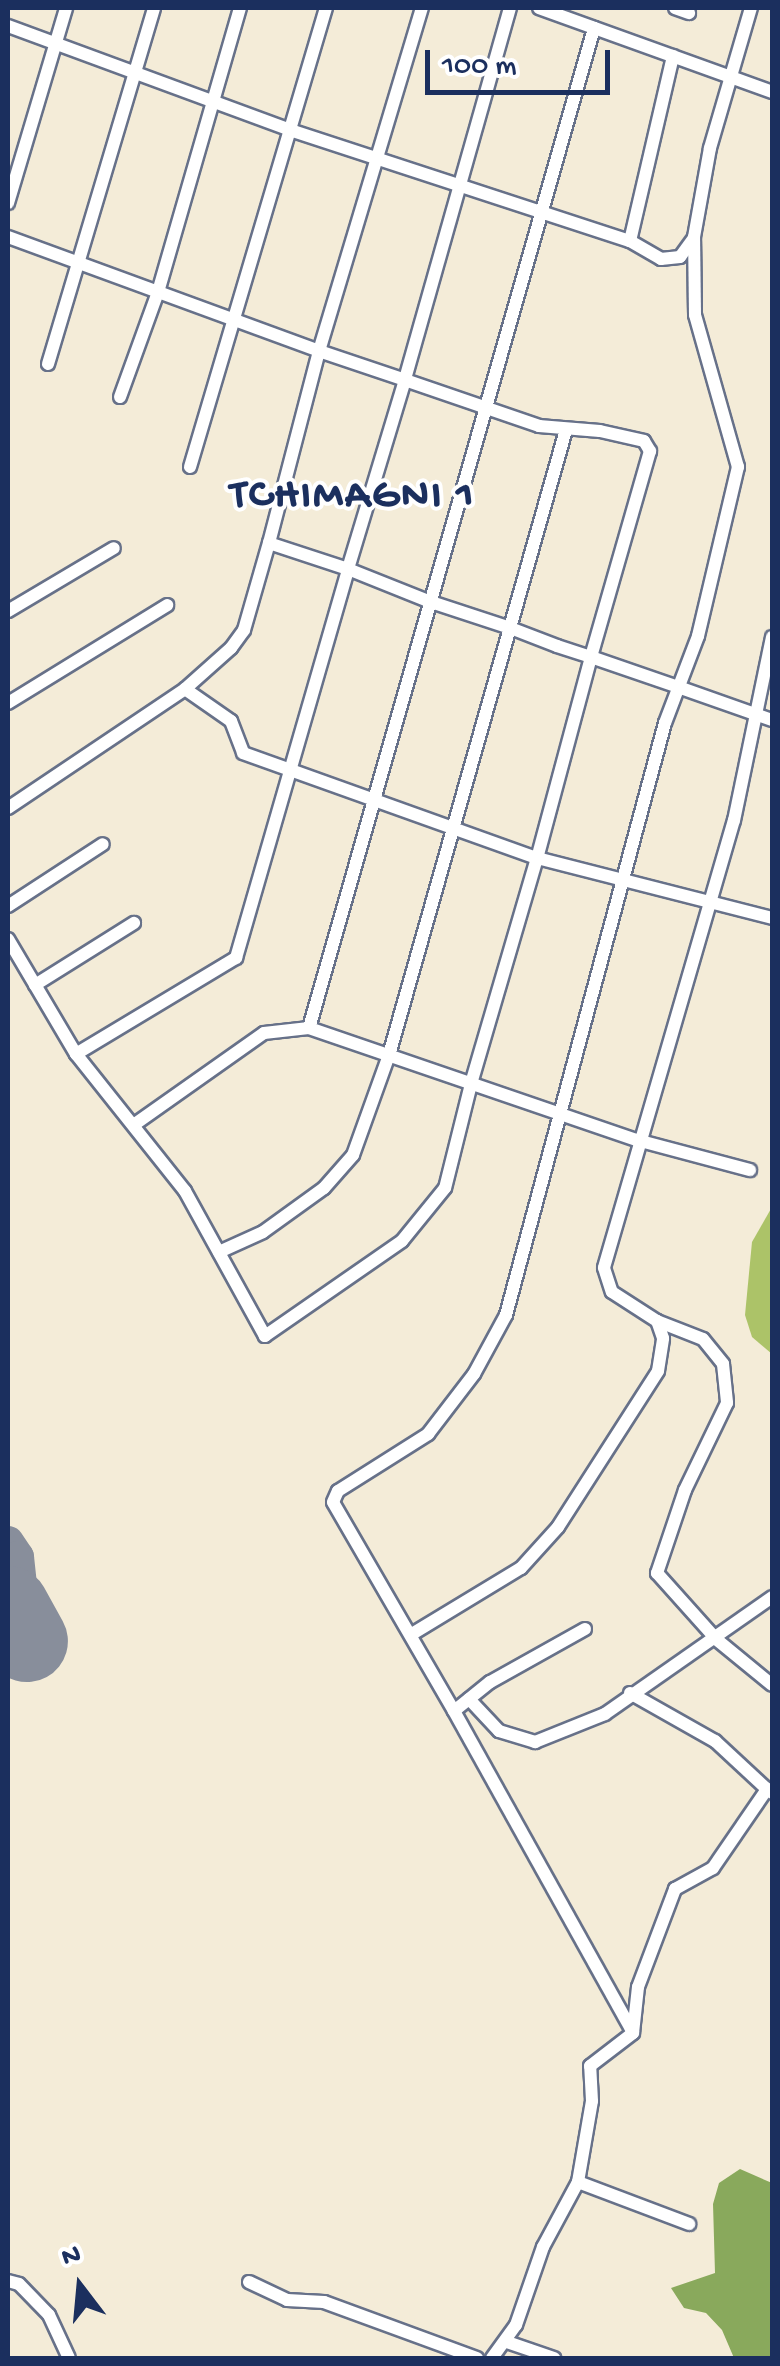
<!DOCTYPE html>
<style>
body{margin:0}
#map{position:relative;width:780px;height:2366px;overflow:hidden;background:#f4ecd8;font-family:"Gochi Hand",sans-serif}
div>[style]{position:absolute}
.green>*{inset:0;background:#acc368}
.forest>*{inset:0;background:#89a95c}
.taxiway>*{height:32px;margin:-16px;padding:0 16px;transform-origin:16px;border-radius:16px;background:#888e9b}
.runway>*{height:82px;margin:-41px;padding:0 41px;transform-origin:41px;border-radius:41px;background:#888e9b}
.roads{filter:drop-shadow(2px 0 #677189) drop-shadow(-2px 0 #677189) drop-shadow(0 2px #677189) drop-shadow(0 -2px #677189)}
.minor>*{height:12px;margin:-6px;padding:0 6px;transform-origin:6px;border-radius:6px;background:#fff}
span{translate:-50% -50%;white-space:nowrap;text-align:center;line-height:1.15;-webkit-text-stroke:8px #fff;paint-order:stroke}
.district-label{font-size:42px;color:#1b2f5e;font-weight:700;letter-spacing:2.5px}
.frame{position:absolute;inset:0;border:10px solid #1b2f5e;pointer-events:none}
.north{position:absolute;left:30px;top:2236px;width:100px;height:100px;-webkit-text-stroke:8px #fff;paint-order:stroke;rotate:344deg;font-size:28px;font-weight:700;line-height:40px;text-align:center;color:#1b2f5e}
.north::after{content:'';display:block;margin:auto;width:35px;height:45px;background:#1b2f5e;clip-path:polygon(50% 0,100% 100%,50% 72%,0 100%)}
.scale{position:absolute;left:425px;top:50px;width:185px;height:45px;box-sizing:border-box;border:5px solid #1b2f5e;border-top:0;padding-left:12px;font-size:30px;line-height:35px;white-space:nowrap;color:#1b2f5e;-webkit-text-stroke:8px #fff;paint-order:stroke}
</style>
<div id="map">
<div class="green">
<i style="clip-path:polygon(772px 1207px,772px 1354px,752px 1337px,745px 1315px,752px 1242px)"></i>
</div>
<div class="forest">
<i style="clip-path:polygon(740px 2169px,772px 2183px,772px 2358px,734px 2358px,722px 2330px,706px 2313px,684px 2308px,671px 2288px,715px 2273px,713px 2204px,719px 2183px)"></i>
</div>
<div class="taxiway">
<i style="left:8px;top:1542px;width:18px;rotate:56deg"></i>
<i style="left:18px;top:1557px;width:84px;rotate:83.9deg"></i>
<i style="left:27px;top:1641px;width:20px;rotate:160deg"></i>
</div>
<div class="runway">
<i style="left:8px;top:1607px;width:39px;rotate:61deg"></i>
</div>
<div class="roads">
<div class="minor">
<i style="left:510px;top:8px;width:387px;rotate:105.8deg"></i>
<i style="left:405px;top:380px;width:197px;rotate:106.8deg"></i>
<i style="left:348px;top:569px;width:83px;rotate:-161.8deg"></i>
<i style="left:269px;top:543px;width:198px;rotate:-75.4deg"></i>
<i style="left:319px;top:351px;width:91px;rotate:18.6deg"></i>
<i style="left:405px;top:380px;width:142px;rotate:18.9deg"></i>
<i style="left:539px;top:426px;width:61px;rotate:4.7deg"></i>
<i style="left:600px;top:431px;width:45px;rotate:12.8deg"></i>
<i style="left:644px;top:441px;width:12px;rotate:59deg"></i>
<i style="left:650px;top:451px;width:214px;rotate:106deg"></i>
<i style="left:591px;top:657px;width:208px;rotate:105deg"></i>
<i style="left:537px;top:858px;width:231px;rotate:106.3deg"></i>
<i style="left:472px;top:1080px;width:111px;rotate:104deg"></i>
<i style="left:445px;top:1188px;width:68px;rotate:129.1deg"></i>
<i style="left:402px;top:1241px;width:167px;rotate:145.3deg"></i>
<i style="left:265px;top:1336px;width:166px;rotate:-118.9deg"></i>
<i style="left:185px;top:1191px;width:175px;rotate:-128.5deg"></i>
<i style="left:76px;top:1054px;width:187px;rotate:-31deg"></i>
<i style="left:236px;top:958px;width:405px;rotate:-73.9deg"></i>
<i style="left:348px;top:569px;width:86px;rotate:21.8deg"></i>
<i style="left:428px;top:601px;width:89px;rotate:18.2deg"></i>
<i style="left:513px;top:629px;width:47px;rotate:21.1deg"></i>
<i style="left:557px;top:646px;width:36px;rotate:18deg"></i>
<i style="left:591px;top:657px;width:95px;rotate:19deg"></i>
<i style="left:681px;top:688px;width:96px;rotate:19.4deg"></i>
<i style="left:539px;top:8px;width:248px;rotate:19.8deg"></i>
<i style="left:675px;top:8px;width:15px;rotate:20deg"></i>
<i style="left:8px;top:26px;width:304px;rotate:20.2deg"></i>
<i style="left:293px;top:131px;width:354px;rotate:18.1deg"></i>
<i style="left:630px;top:241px;width:36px;rotate:30deg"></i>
<i style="left:661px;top:259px;width:19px;rotate:-6deg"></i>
<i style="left:680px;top:257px;width:22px;rotate:-54deg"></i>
<i style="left:8px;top:203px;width:203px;rotate:-73.4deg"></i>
<i style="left:8px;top:237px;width:331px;rotate:20.1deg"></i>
<i style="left:319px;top:351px;width:358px;rotate:-73.3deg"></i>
<i style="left:630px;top:241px;width:190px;rotate:-76.9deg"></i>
<i style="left:48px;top:364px;width:371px;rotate:-73.4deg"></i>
<i style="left:120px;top:397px;width:112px;rotate:-70.1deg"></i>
<i style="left:158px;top:292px;width:296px;rotate:-73.9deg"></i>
<i style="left:190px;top:467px;width:479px;rotate:-73.5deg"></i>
<i style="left:8px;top:611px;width:123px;rotate:-30.7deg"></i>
<i style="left:772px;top:637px;width:187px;rotate:101.7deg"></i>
<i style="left:734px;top:820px;width:466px;rotate:106.2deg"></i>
<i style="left:604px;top:1268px;width:25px;rotate:72deg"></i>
<i style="left:612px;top:1292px;width:54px;rotate:32.8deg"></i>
<i style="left:657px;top:1321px;width:49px;rotate:21.4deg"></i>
<i style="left:703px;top:1339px;width:32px;rotate:51deg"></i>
<i style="left:723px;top:1364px;width:39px;rotate:84deg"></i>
<i style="left:727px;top:1403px;width:97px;rotate:115.8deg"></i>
<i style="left:685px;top:1490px;width:88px;rotate:108.6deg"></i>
<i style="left:657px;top:1573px;width:89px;rotate:48.2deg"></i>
<i style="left:716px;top:1639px;width:72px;rotate:39.4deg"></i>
<i style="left:185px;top:689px;width:56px;rotate:34.8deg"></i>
<i style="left:231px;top:721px;width:34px;rotate:69deg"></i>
<i style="left:243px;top:753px;width:312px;rotate:19.7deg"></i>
<i style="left:537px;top:858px;width:243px;rotate:14.3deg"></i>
<i style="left:8px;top:703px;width:187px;rotate:-31.6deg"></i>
<i style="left:8px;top:808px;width:213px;rotate:-33.9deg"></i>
<i style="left:185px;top:689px;width:62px;rotate:-41.7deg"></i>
<i style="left:231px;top:648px;width:22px;rotate:-54deg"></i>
<i style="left:244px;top:630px;width:91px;rotate:-74deg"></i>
<i style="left:8px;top:906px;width:113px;rotate:-33.1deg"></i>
<i style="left:8px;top:939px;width:134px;rotate:59.4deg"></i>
<i style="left:35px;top:985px;width:117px;rotate:-32.1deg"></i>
<i style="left:309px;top:1028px;width:1040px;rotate:-74.09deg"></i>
<i style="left:135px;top:1124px;width:158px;rotate:-35.2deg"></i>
<i style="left:264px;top:1033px;width:45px;rotate:-6.3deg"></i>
<i style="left:309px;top:1028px;width:347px;rotate:18.9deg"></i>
<i style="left:637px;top:1140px;width:117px;rotate:14.9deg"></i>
<i style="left:219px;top:1252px;width:48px;rotate:-24.4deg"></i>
<i style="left:263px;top:1232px;width:75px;rotate:-35.8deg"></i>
<i style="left:324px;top:1188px;width:44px;rotate:-48.7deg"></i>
<i style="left:353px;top:1155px;width:106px;rotate:-70.2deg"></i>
<i style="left:389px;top:1055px;width:650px;rotate:-74.19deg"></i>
<i style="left:585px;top:1629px;width:109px;rotate:150.8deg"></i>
<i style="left:490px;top:1682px;width:46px;rotate:141.1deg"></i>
<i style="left:454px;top:1711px;width:241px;rotate:-120.1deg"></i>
<i style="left:333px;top:1502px;width:12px;rotate:-66deg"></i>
<i style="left:338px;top:1491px;width:107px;rotate:-32.3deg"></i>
<i style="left:428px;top:1434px;width:76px;rotate:-52.5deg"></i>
<i style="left:474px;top:1374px;width:67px;rotate:-61.5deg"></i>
<i style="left:506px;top:1315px;width:613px;rotate:-74.97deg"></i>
<i style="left:665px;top:723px;width:93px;rotate:-69.2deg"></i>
<i style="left:698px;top:636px;width:174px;rotate:-76.7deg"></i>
<i style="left:738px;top:467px;width:158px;rotate:-105.8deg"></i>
<i style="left:695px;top:315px;width:78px;rotate:-90.7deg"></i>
<i style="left:694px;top:237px;width:90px;rotate:-79.8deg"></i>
<i style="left:710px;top:148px;width:146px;rotate:-73.7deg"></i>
<i style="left:412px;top:1634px;width:127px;rotate:-31.2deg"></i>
<i style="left:521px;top:1568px;width:55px;rotate:-47.9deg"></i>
<i style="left:558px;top:1527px;width:185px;rotate:-57.3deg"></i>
<i style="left:658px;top:1371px;width:33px;rotate:-81deg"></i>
<i style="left:663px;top:1338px;width:18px;rotate:-109deg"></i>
<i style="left:630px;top:1693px;width:98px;rotate:29.5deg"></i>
<i style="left:715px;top:1741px;width:75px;rotate:42.8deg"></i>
<i style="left:469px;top:1699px;width:44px;rotate:46.8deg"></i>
<i style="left:499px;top:1731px;width:38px;rotate:17deg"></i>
<i style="left:535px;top:1742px;width:75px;rotate:-21.8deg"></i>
<i style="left:605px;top:1714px;width:204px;rotate:-35deg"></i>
<i style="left:454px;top:1711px;width:368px;rotate:60.9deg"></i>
<i style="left:578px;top:2182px;width:119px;rotate:20.7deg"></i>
<i style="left:8px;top:2281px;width:11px;rotate:15deg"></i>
<i style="left:19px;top:2284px;width:43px;rotate:45.9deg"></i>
<i style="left:49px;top:2315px;width:47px;rotate:65.1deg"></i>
<i style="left:249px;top:2282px;width:42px;rotate:25.3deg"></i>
<i style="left:287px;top:2300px;width:37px;rotate:3deg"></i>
<i style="left:324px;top:2302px;width:163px;rotate:20.1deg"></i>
<i style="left:507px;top:2342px;width:50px;rotate:18.8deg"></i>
<i style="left:492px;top:2358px;width:41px;rotate:-54deg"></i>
<i style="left:516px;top:2325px;width:83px;rotate:-70.9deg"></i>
<i style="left:543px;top:2247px;width:74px;rotate:-61.7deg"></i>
<i style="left:578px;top:2182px;width:82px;rotate:-80.2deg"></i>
<i style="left:592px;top:2101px;width:35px;rotate:-93deg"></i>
<i style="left:590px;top:2066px;width:54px;rotate:-37.5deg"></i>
<i style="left:633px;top:2033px;width:46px;rotate:-83.8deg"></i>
<i style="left:638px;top:1987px;width:105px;rotate:-69.3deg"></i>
<i style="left:675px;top:1889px;width:43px;rotate:-28.9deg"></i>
<i style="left:713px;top:1868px;width:96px;rotate:-55.6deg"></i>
</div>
</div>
<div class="district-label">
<span style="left:353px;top:498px">TCHIMAGNI 1</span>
</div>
<div class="frame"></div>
<div class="north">N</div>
<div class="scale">100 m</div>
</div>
